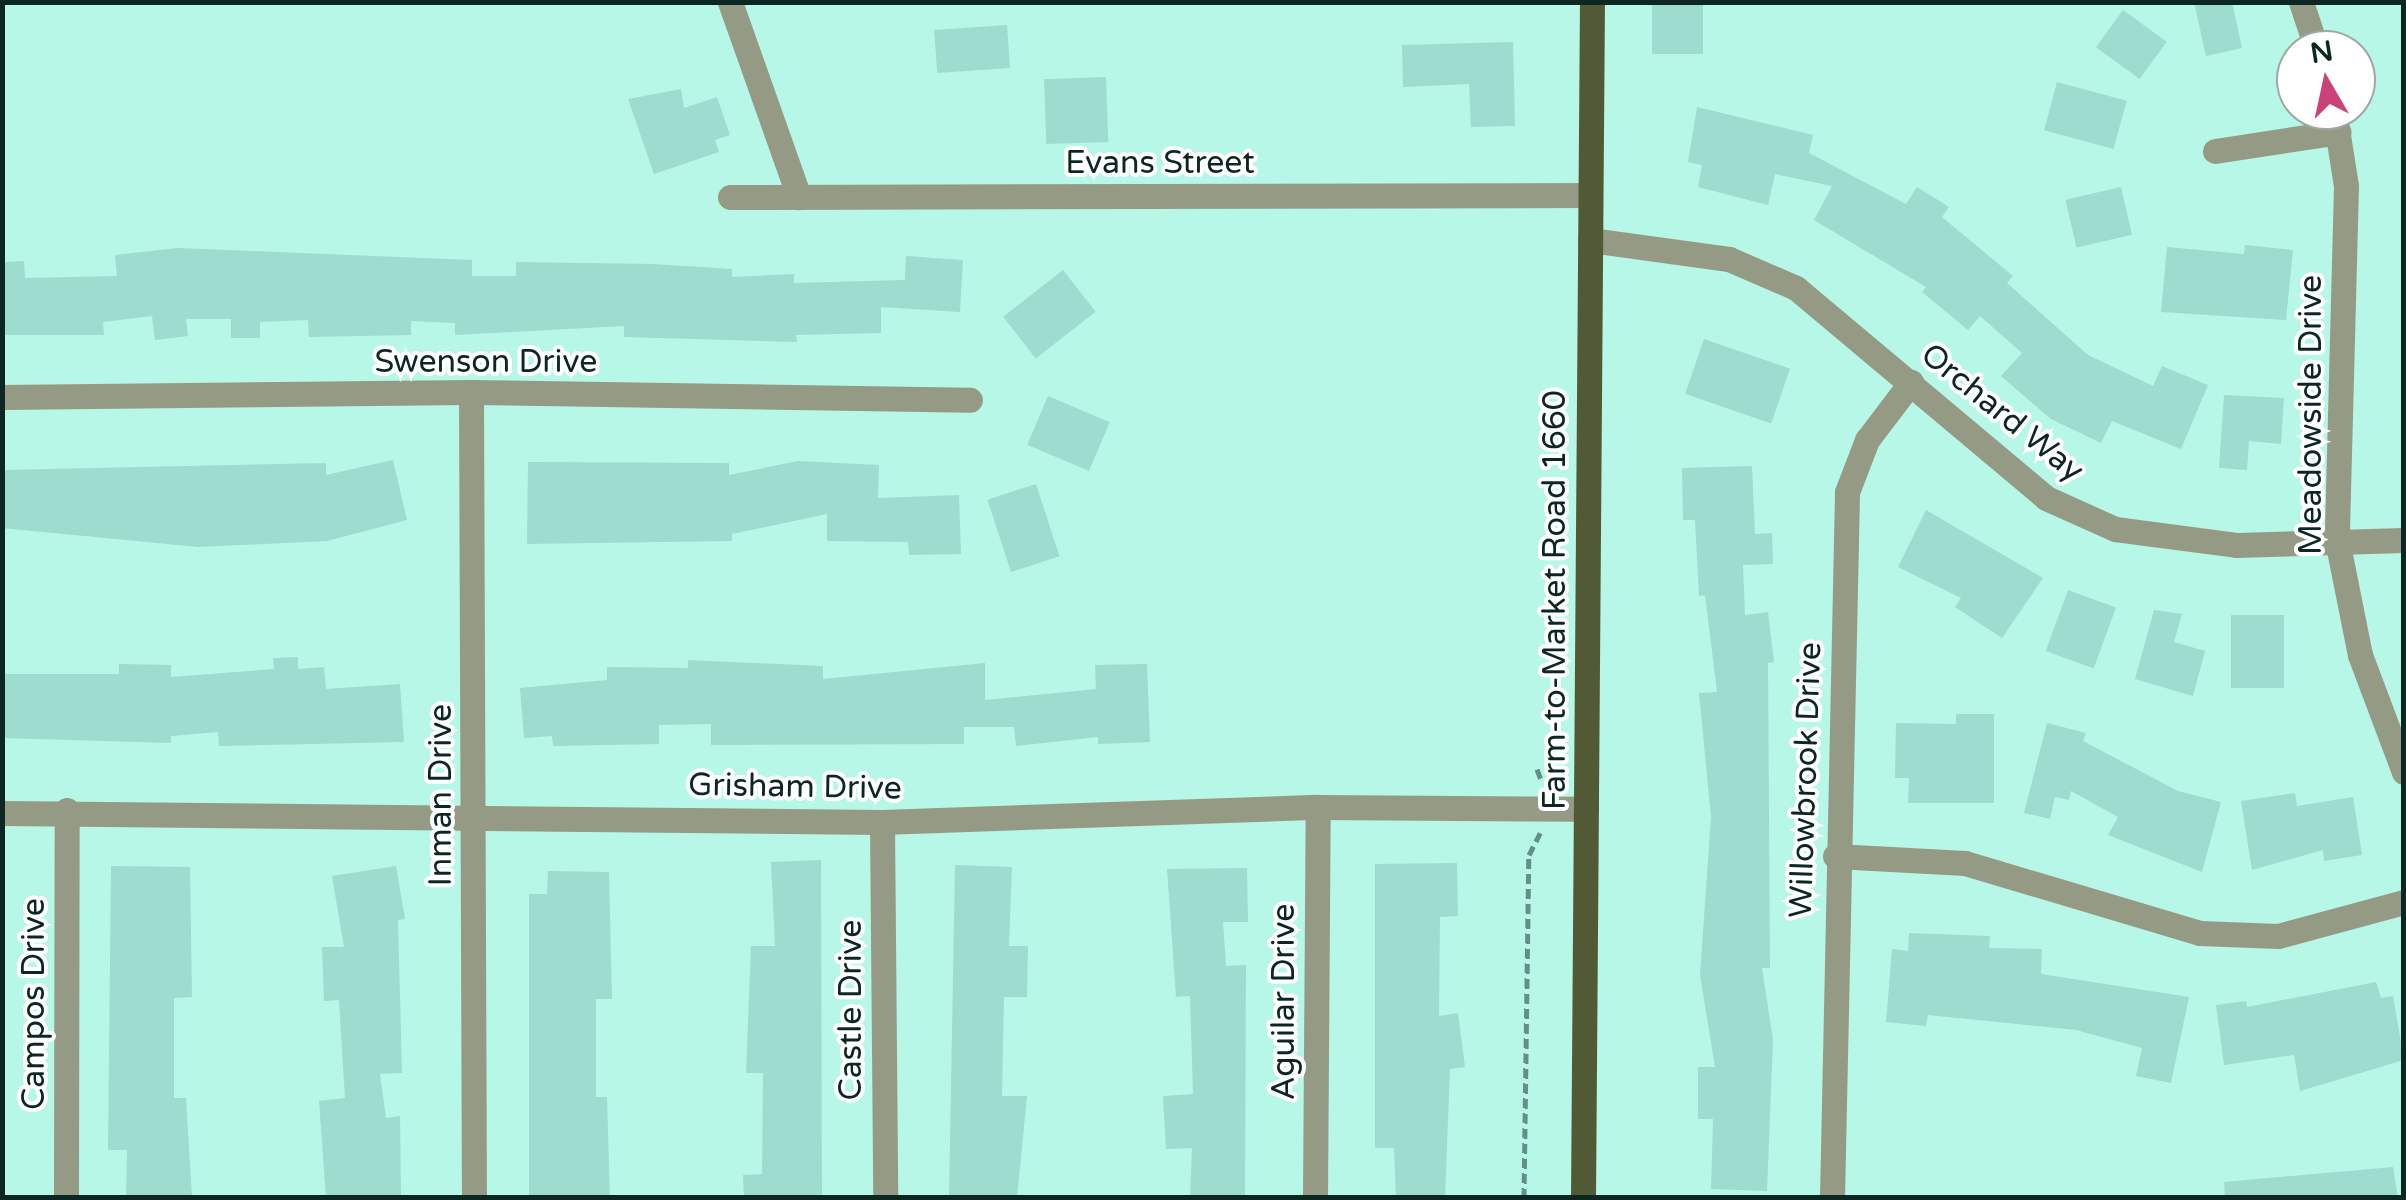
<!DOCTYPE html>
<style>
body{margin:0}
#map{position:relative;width:2406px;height:1200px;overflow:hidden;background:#b6f7e8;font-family:"Varela Round",sans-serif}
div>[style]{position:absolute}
.building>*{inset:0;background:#9ddcce;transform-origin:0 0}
.path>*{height:5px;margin-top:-2.5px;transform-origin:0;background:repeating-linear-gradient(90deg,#629086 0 10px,transparent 0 15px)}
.minor>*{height:25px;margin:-12.5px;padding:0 12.5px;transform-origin:12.5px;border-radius:12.5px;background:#959a85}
.major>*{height:25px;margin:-12.5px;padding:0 12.5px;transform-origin:12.5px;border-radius:12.5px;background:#525a35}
span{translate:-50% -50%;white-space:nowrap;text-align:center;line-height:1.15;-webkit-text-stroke:8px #fff;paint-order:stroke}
.street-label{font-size:32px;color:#0c2722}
.frame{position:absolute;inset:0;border:5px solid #0c2722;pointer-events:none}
.north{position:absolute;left:2276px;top:30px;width:100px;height:100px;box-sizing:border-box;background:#fff;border:2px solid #9ea9a7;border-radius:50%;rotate:351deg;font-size:28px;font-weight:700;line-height:40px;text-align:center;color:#0c2722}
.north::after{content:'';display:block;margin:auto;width:35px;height:45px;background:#cb4179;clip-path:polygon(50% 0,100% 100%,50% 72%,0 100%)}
</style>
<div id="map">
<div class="building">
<i style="left:1652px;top:2px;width:51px;height:52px"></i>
<i style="clip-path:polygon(2194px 2px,2232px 2px,2242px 48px,2206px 56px)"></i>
<i style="left:2123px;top:10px;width:54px;height:46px;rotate:36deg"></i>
<i style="left:1007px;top:25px;width:43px;height:73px;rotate:86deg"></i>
<i style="clip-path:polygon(1513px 42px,1515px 126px,1471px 127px,1469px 84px,1403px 87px,1402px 45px)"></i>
<i style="left:1106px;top:77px;width:65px;height:62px;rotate:88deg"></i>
<i style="left:2057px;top:82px;width:72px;height:50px;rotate:15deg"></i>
<i style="clip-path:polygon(681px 89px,684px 108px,717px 97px,730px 135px,715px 140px,719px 152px,654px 174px,628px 99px)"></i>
<i style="clip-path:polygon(1697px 107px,1813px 135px,1809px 153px,1906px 204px,1917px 187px,1949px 207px,1942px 217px,2013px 276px,2007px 283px,2088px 355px,2153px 386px,2162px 366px,2208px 385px,2181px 449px,2112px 421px,2101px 443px,2051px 419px,2001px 376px,2022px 353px,1980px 316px,1968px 330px,1922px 292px,1926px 287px,1814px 220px,1832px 186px,1775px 174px,1768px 205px,1698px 187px,1702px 165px,1688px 162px)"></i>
<i style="left:2121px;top:187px;width:49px;height:57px;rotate:77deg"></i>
<i style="clip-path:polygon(2245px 245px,2293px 250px,2286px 320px,2161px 312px,2167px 247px,2244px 254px)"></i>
<i style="clip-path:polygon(178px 248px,472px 260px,472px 276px,516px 276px,516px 262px,653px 264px,732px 269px,732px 277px,794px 274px,794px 283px,905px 280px,906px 256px,963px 260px,960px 312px,881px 307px,881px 333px,796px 335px,797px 342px,624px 337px,624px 326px,455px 335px,455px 323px,411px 321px,411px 335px,309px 337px,308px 320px,260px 322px,260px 338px,231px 338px,231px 319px,186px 319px,188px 336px,155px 340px,152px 316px,103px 322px,104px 335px,2px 335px,2px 262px,24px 261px,25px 278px,117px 276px,115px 255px)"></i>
<i style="left:1063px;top:270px;width:53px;height:76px;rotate:52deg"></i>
<i style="left:1704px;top:339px;width:91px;height:58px;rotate:19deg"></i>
<i style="clip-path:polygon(2224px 395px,2284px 398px,2281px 444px,2249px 441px,2247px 470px,2219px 468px)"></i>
<i style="left:1048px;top:396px;width:67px;height:53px;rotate:23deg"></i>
<i style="clip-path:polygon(393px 460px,407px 520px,327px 541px,198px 547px,2px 528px,2px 470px,326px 463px,326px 475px)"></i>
<i style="clip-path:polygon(798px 461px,879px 465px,878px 498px,959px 495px,961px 554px,909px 555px,908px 542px,827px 541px,827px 514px,732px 534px,732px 541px,527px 544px,528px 462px,729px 463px,729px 475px)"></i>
<i style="clip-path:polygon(1752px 466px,1755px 534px,1772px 533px,1773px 564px,1743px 565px,1745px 615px,1768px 612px,1774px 662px,1768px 663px,1770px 968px,1762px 968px,1773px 1040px,1767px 1191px,1711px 1189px,1713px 1119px,1698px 1119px,1698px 1067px,1715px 1067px,1700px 975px,1711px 817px,1699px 693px,1717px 692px,1705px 595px,1699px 596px,1695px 520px,1683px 520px,1682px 468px)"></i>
<i style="left:1036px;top:484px;width:76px;height:51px;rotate:72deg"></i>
<i style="clip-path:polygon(1926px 510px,2043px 578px,2002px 638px,1955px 607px,1961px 598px,1898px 567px)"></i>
<i style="left:2068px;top:590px;width:51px;height:65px;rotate:20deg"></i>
<i style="clip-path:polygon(2154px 610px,2182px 614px,2174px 642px,2205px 651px,2193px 696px,2135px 679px)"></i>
<i style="left:2231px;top:615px;width:53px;height:73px"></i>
<i style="clip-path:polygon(298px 657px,298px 669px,324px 667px,326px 689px,400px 684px,404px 742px,219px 746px,218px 732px,171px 736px,171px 743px,2px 738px,2px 674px,119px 674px,119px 664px,171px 665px,171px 677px,274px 669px,273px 658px)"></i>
<i style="clip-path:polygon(688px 660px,823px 666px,823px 679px,985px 663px,985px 700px,1096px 689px,1095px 665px,1147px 664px,1150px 742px,1098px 744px,1098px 737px,1016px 746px,1014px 727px,964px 727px,964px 744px,711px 745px,711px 724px,659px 725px,659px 744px,553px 746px,552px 736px,524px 738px,520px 688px,607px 680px,607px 667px,688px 668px)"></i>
<i style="clip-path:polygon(1956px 714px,1994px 714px,1994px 803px,1908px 803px,1909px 778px,1895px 778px,1896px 723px,1956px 724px)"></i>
<i style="clip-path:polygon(2047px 723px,2086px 733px,2083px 741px,2178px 791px,2221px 802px,2202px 872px,2108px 835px,2118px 817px,2071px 791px,2069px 800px,2055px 797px,2050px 819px,2024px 813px)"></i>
<i style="clip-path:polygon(2295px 793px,2297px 806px,2353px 797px,2362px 855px,2324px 861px,2323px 850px,2252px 870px,2241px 801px)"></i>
<i style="clip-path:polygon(821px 860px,822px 1198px,744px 1198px,743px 1175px,762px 1174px,763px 1073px,746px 1073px,751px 946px,775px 946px,771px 862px)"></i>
<i style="clip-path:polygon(1457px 863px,1458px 916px,1440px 917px,1439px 1016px,1458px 1013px,1465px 1067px,1450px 1069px,1445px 1198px,1396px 1198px,1394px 1148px,1375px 1148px,1375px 864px)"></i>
<i style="clip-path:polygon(955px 865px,1012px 867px,1009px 946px,1028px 946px,1027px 997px,1004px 997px,1002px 1096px,1027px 1096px,1017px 1198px,949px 1198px)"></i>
<i style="clip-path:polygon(111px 866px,190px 867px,192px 997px,174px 998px,174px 1098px,186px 1098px,192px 1198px,126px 1198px,127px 1150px,108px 1150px)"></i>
<i style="clip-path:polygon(396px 866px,405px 919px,398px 920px,402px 1073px,380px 1074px,386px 1118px,400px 1116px,401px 1198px,326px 1198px,319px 1101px,345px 1098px,339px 1000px,324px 1001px,322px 947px,344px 947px,332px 876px)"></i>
<i style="clip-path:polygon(1247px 868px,1248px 922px,1223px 922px,1226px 966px,1246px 965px,1245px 1198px,1190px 1198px,1192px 1148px,1166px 1149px,1163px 1096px,1193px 1094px,1190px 996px,1176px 997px,1167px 869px)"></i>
<i style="clip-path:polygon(548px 871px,609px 872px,612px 999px,596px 999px,596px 1097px,607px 1097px,610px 1198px,529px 1198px,529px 894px,547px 894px)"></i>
<i style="clip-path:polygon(1909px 933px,1990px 936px,1989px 948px,2042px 949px,2041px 974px,2189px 997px,2171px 1083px,2136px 1076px,2142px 1048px,2076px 1030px,1928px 1015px,1926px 1026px,1886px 1022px,1892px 949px,1908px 951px)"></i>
<i style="clip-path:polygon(2376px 982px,2381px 998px,2393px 996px,2404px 1060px,2300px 1091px,2294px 1055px,2224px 1065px,2216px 1005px,2246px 1001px,2247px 1007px)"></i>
<i style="clip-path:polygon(2393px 1167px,2398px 1198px,2225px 1198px,2224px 1182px)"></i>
</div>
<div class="path">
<i style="left:1537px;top:769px;width:14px;rotate:69deg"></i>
<i style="left:1524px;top:1198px;width:343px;rotate:-89.2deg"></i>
<i style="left:1529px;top:855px;width:25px;rotate:-63deg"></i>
</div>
<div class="minor">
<i style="left:730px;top:2px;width:207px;rotate:70.5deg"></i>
<i style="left:2301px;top:2px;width:51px;rotate:71.6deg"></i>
<i style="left:2334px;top:110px;width:77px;rotate:81deg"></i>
<i style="left:2346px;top:186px;width:354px;rotate:91.5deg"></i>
<i style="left:2337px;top:540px;width:117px;rotate:78.7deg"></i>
<i style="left:2360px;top:655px;width:125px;rotate:69.4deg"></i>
<i style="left:2215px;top:151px;width:125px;rotate:-8.7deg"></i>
<i style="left:730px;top:197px;width:860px;rotate:-0.13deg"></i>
<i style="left:1590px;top:240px;width:140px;rotate:7.8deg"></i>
<i style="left:1729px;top:259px;width:73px;rotate:23.4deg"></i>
<i style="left:1796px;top:288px;width:326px;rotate:40deg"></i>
<i style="left:2046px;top:498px;width:76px;rotate:24.2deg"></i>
<i style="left:2115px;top:529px;width:122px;rotate:7.5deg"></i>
<i style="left:2236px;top:545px;width:168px;rotate:-1.7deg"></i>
<i style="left:471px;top:392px;width:806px;rotate:89.79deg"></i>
<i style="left:2px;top:397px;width:469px;rotate:-0.6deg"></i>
<i style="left:471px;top:392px;width:499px;rotate:0.9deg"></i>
<i style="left:2px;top:813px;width:880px;rotate:0.59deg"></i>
<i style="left:882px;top:822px;width:436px;rotate:-2deg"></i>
<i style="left:1318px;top:807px;width:268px;rotate:0.4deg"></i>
<i style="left:882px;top:822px;width:376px;rotate:89.5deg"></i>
<i style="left:1835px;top:856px;width:130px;rotate:3.1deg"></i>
<i style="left:1965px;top:863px;width:245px;rotate:16.6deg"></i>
<i style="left:2200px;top:933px;width:78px;rotate:2.2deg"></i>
<i style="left:2278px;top:936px;width:131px;rotate:-15.1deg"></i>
<i style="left:66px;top:1198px;width:388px;rotate:-89.9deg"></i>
<i style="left:1315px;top:1198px;width:391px;rotate:-89.6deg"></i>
<i style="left:1832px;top:1198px;width:706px;rotate:-88.78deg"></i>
<i style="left:1847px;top:492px;width:56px;rotate:-69deg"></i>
<i style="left:1867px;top:440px;width:73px;rotate:-52.8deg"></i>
</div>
<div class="major">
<i style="left:1583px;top:1198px;width:1196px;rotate:-89.57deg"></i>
</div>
<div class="street-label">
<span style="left:1160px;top:163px">Evans Street</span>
<span style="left:486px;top:362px">Swenson Drive</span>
<span style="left:2002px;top:413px;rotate:39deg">Orchard Way</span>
<span style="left:2311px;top:415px;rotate:-90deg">Meadowside Drive</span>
<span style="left:1555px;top:600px;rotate:-90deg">Farm-to-Market Road 1660</span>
<span style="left:1806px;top:780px;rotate:-88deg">Willowbrook Drive</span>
<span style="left:795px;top:787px;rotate:1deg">Grisham Drive</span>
<span style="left:441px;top:795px;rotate:-90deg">Inman Drive</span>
<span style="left:1284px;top:1002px;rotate:-90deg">Aguilar Drive</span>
<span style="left:34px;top:1004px;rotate:-90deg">Campos Drive</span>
<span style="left:851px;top:1010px;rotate:-90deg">Castle Drive</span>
</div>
<div class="frame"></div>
<div class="north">N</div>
</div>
